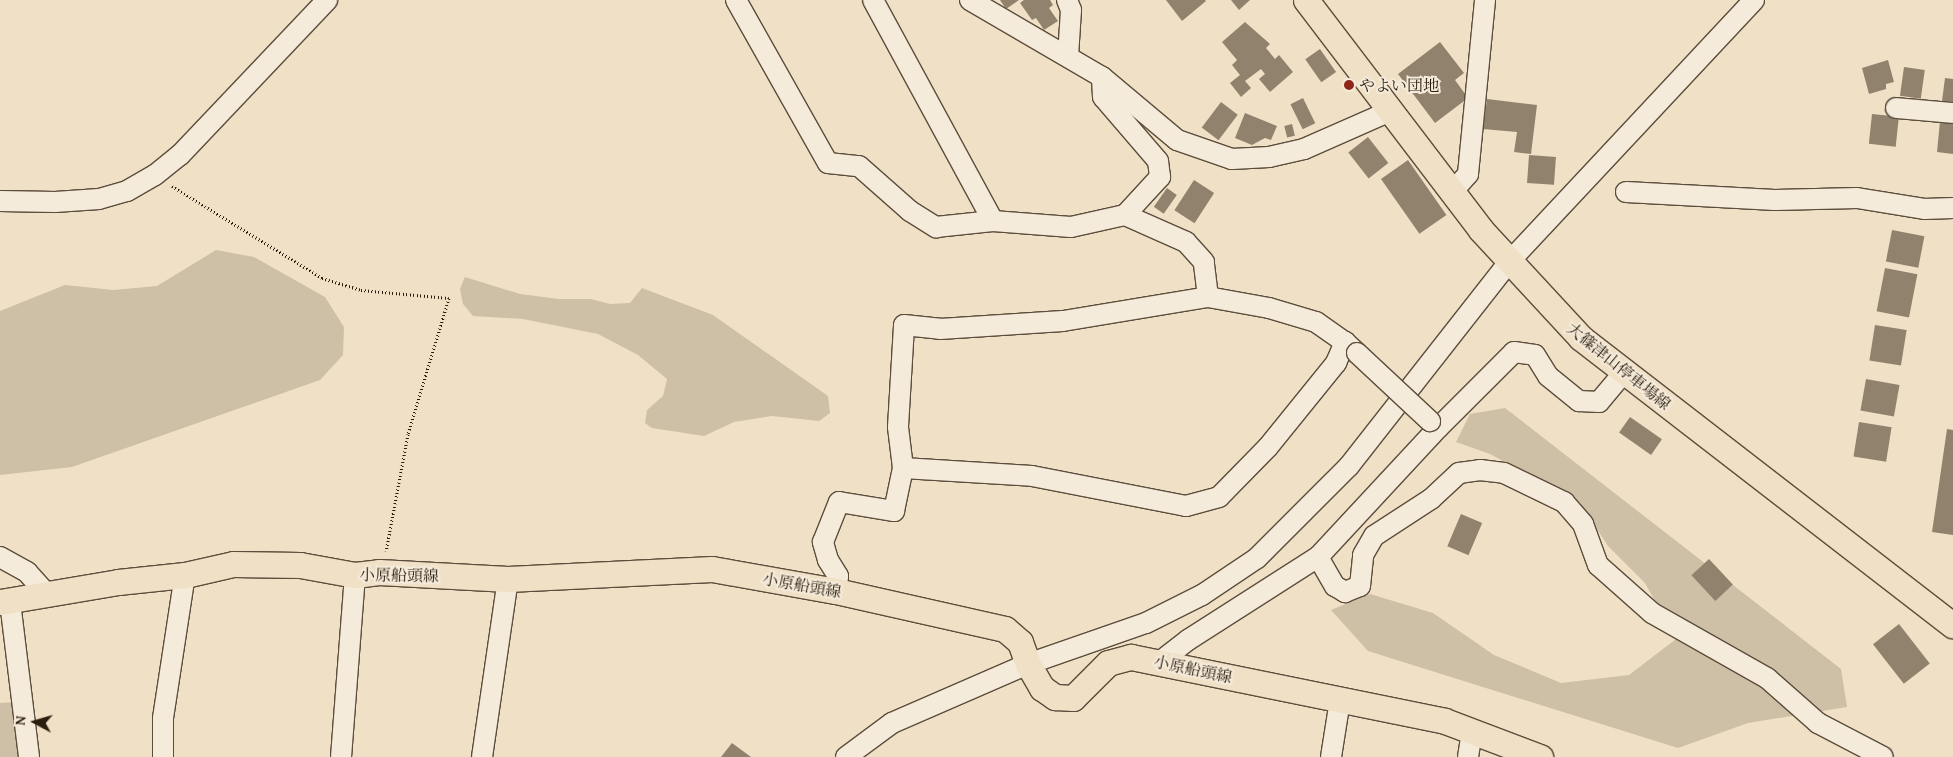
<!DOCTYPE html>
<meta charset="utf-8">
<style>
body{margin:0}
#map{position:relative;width:1953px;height:757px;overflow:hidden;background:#f0e0c6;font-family:"Gentium Book Plus","Noto Serif JP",serif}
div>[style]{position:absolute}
.green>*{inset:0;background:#cebfa7}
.building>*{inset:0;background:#91826e;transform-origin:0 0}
.path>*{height:3px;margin-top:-1.5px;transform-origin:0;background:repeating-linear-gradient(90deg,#2a1c0e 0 1px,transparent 0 3.5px)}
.roads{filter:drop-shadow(1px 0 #5c4d3c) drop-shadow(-1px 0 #5c4d3c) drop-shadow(0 1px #5c4d3c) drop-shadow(0 -1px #5c4d3c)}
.minor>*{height:20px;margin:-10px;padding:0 10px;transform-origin:10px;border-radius:10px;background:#f5ebda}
.major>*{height:25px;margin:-12.5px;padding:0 12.5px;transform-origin:12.5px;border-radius:12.5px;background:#f0e0c6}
.bridges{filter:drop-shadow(1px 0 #5c4d3c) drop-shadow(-1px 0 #5c4d3c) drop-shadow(0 1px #5c4d3c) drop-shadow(0 -1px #5c4d3c)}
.minor-bridge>*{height:20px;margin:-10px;padding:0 10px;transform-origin:10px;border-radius:10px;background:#f5ebda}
.dots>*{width:14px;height:14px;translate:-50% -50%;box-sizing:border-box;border:2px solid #f5ebda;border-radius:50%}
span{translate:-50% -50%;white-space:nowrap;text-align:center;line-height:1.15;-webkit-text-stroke:4px #f5ebda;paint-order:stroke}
.poi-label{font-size:16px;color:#2a1c0e}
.left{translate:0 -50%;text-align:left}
.street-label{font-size:16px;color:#2a1c0e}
.north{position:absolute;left:10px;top:697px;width:50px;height:50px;-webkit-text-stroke:4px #f5ebda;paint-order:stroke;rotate:276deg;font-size:14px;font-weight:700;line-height:20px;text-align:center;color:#2a1c0e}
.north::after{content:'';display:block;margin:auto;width:18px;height:22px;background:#2a1c0e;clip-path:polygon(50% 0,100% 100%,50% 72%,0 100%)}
</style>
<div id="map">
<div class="green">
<i style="clip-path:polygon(216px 250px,254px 257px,325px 297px,344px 327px,343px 355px,320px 380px,72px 467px,0 475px,0 311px,65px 285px,113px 290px,157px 286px)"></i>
<i style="clip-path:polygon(465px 277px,520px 294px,559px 299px,591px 299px,610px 304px,630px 303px,642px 288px,713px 315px,828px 396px,830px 413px,819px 421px,772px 416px,734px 422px,704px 436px,652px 428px,645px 423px,647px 410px,663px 396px,667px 379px,638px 355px,598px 334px,523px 319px,473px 316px,463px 304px,460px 289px)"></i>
<i style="clip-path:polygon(1505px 408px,1841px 669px,1847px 707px,1748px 723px,1678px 748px,1368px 651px,1331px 610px,1370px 594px,1433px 613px,1494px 655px,1561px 683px,1629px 675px,1676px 639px,1645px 583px,1608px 546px,1580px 503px,1490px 454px,1456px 442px,1470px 414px)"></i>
<i style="clip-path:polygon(15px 702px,21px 757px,0 757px,0 703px)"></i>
</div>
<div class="building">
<i style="clip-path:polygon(1000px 0,1019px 0,1006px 9px)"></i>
<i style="clip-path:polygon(1024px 0,1050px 0,1053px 5px,1049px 8px,1058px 21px,1044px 30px,1036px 18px,1032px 20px,1020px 3px)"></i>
<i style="clip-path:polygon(1166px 0,1205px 0,1206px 1px,1182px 21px)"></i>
<i style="clip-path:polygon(1231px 0,1250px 0,1239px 10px)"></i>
<i style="clip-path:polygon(1245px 22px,1270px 44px,1266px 48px,1275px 59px,1279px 55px,1293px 72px,1270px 92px,1259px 79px,1265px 74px,1261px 69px,1245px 81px,1251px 88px,1241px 97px,1230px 83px,1240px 75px,1232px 65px,1237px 60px,1222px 42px)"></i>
<i style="clip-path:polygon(1440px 42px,1464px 73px,1455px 80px,1468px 98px,1435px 123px,1398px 74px)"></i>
<i style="left:1320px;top:49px;width:28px;height:18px;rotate:55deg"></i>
<i style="clip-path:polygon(1888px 60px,1894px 82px,1886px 84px,1886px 89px,1869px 94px,1862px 68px)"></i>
<i style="left:1904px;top:67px;width:21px;height:29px;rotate:8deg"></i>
<i style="clip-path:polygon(1945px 78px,1953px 79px,1953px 102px,1942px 101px)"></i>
<i style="left:1303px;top:98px;width:28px;height:14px;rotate:64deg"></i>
<i style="clip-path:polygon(1487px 99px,1537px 105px,1531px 154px,1514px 152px,1517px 132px,1483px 129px)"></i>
<i style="left:1221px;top:102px;width:21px;height:32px;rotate:37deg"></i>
<i style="clip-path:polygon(1245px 113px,1277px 126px,1271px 140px,1265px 138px,1252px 145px,1235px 138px)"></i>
<i style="left:1872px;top:114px;width:27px;height:30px;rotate:6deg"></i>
<i style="clip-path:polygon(1940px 121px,1953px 122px,1953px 154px,1937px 152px)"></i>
<i style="left:1292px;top:124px;width:12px;height:8px;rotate:76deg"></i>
<i style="left:1368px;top:137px;width:33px;height:25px;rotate:52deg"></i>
<i style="left:1529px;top:155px;width:27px;height:28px;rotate:4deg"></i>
<i style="left:1408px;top:160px;width:67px;height:33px;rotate:55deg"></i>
<i style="left:1194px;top:180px;width:24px;height:36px;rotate:33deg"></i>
<i style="left:1167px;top:188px;width:12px;height:23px;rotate:35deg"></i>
<i style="left:1892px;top:230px;width:33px;height:32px;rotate:11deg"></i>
<i style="left:1885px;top:268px;width:33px;height:44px;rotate:11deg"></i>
<i style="left:1875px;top:325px;width:32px;height:36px;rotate:9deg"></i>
<i style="left:1866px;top:379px;width:34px;height:32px;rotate:10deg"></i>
<i style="left:1630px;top:417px;width:39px;height:19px;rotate:35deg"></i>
<i style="left:1859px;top:422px;width:33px;height:35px;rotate:9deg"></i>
<i style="clip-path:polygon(1947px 429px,1953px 430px,1953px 535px,1932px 532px)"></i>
<i style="left:1461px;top:514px;width:23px;height:35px;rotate:23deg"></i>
<i style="left:1709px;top:559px;width:35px;height:24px;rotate:47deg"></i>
<i style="left:1899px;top:624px;width:50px;height:33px;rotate:52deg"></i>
<i style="clip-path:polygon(732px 743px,751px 757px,721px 757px)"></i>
</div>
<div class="path">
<i style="left:172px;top:186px;width:176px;rotate:31.5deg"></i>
<i style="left:322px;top:278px;width:41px;rotate:17.1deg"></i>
<i style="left:361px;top:290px;width:88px;rotate:5.2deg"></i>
<i style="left:449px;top:298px;width:142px;rotate:106.8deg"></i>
<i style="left:408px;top:434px;width:119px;rotate:100.6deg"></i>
</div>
<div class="roads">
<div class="minor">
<i style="left:736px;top:0;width:187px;rotate:60.6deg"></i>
<i style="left:828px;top:163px;width:31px;rotate:6deg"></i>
<i style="left:859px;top:166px;width:68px;rotate:41.4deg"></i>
<i style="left:910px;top:211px;width:31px;rotate:32deg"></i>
<i style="left:936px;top:227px;width:57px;rotate:-6deg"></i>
<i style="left:993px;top:221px;width:78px;rotate:4.4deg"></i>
<i style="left:1071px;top:227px;width:55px;rotate:-12.5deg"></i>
<i style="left:1125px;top:215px;width:52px;rotate:-47.4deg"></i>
<i style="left:1160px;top:177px;width:16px;rotate:-97deg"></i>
<i style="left:1158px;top:161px;width:84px;rotate:-130.7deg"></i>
<i style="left:1103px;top:97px;width:20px;rotate:-93deg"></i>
<i style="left:873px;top:0;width:251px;rotate:61.5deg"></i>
<i style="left:970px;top:0;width:153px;rotate:30.3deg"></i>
<i style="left:1102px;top:77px;width:98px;rotate:40deg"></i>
<i style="left:1177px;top:140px;width:58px;rotate:19.1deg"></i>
<i style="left:1232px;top:159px;width:37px;rotate:-3deg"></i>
<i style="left:1269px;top:157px;width:36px;rotate:-13deg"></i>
<i style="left:1304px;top:149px;width:94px;rotate:-23.8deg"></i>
<i style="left:1067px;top:0;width:11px;rotate:68deg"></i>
<i style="left:1071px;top:10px;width:46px;rotate:93.7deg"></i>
<i style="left:1896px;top:108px;width:57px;rotate:5deg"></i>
<i style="left:1452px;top:192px;width:24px;rotate:-48deg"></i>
<i style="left:1468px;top:174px;width:175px;rotate:-84.4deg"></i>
<i style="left:1626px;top:192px;width:149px;rotate:3.1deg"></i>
<i style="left:1775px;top:200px;width:82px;rotate:-1.4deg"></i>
<i style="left:1857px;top:198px;width:68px;rotate:9.3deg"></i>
<i style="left:1924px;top:209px;width:29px;rotate:-2deg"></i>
<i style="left:0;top:201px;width:55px;rotate:1deg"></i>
<i style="left:55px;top:202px;width:44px;rotate:-3.9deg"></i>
<i style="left:99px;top:199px;width:29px;rotate:-16deg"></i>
<i style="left:127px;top:191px;width:32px;rotate:-30deg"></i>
<i style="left:155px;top:175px;width:32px;rotate:-39deg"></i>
<i style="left:180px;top:155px;width:214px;rotate:-46.5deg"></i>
<i style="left:1208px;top:297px;width:62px;rotate:10.2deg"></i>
<i style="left:1269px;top:308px;width:49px;rotate:16.6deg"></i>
<i style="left:1316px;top:322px;width:35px;rotate:35deg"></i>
<i style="left:903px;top:468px;width:41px;rotate:-97deg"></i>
<i style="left:898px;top:427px;width:102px;rotate:-86.6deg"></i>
<i style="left:904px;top:325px;width:36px;rotate:6deg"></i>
<i style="left:940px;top:329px;width:123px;rotate:-3.7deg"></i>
<i style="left:1063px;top:321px;width:147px;rotate:-9.4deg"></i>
<i style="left:1208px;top:297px;width:35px;rotate:-97deg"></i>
<i style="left:1204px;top:262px;width:27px;rotate:-132deg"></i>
<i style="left:1186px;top:242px;width:67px;rotate:-156.1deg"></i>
<i style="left:0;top:557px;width:31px;rotate:29deg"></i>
<i style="left:27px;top:572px;width:31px;rotate:48deg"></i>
<i style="left:1318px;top:557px;width:34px;rotate:60deg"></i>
<i style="left:1335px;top:586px;width:12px;rotate:31deg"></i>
<i style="left:1345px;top:592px;width:16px;rotate:-22deg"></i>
<i style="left:1360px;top:586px;width:31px;rotate:-84deg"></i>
<i style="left:1363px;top:555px;width:22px;rotate:-60deg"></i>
<i style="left:1374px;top:536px;width:68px;rotate:-33deg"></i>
<i style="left:1431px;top:499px;width:38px;rotate:-43deg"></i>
<i style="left:1459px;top:473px;width:21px;rotate:-8deg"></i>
<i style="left:1480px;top:470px;width:24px;rotate:7deg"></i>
<i style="left:1504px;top:473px;width:67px;rotate:25.8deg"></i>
<i style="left:1564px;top:502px;width:29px;rotate:49deg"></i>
<i style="left:1583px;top:524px;width:44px;rotate:69.9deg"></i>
<i style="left:1598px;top:565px;width:72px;rotate:41.6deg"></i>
<i style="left:1652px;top:613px;width:132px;rotate:29.5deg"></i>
<i style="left:1767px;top:678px;width:68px;rotate:41.4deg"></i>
<i style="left:1818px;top:723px;width:73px;rotate:27.6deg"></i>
<i style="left:836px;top:591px;width:15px;rotate:-82deg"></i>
<i style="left:838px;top:576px;width:19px;rotate:-122deg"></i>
<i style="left:828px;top:560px;width:19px;rotate:-106deg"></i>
<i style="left:823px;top:542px;width:43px;rotate:-68.2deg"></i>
<i style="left:839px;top:502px;width:56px;rotate:9.3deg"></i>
<i style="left:894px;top:511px;width:44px;rotate:-78.2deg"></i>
<i style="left:903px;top:468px;width:129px;rotate:3.5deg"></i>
<i style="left:1032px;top:476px;width:157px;rotate:11deg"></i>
<i style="left:1186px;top:506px;width:34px;rotate:-15deg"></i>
<i style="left:1219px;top:497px;width:70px;rotate:-45.6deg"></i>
<i style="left:1268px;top:447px;width:108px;rotate:-51deg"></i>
<i style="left:1336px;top:363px;width:23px;rotate:-67deg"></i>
<i style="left:1345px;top:342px;width:16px;rotate:43deg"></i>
<i style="left:10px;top:602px;width:156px;rotate:83deg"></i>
<i style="left:1161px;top:661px;width:34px;rotate:-38deg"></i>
<i style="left:1188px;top:640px;width:154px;rotate:-32.6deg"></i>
<i style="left:1318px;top:557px;width:176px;rotate:-47.1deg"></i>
<i style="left:1438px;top:428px;width:107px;rotate:-45deg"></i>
<i style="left:1514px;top:352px;width:21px;rotate:8deg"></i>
<i style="left:1535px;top:355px;width:25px;rotate:58deg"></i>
<i style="left:1548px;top:376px;width:40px;rotate:39deg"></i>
<i style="left:1579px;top:401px;width:20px;rotate:3deg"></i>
<i style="left:1599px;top:402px;width:39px;rotate:-50deg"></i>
<i style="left:163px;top:757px;width:39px;rotate:-90deg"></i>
<i style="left:163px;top:718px;width:145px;rotate:-81.3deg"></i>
<i style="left:341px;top:757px;width:183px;rotate:-85.6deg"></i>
<i style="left:482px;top:757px;width:180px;rotate:-81.7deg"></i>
<i style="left:846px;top:757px;width:57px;rotate:-36.5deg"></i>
<i style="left:892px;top:723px;width:148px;rotate:-23.5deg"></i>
<i style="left:1028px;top:664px;width:125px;rotate:-19.2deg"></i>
<i style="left:1146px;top:623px;width:63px;rotate:-26.6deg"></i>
<i style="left:1202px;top:595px;width:66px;rotate:-33.9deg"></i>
<i style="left:1257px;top:558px;width:130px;rotate:-45deg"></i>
<i style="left:1349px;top:466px;width:258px;rotate:-51.9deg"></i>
<i style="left:1508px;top:263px;width:360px;rotate:-46.9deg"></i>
<i style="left:1331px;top:757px;width:58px;rotate:-81deg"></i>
<i style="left:1468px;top:757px;width:26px;rotate:-81deg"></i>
</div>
<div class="major">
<i style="left:1306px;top:0;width:289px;rotate:52.7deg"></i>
<i style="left:1481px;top:230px;width:147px;rotate:47.2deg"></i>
<i style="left:1581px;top:338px;width:470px;rotate:37.7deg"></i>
<i style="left:0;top:602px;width:120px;rotate:-9.6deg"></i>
<i style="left:118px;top:582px;width:67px;rotate:-6deg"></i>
<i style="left:185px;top:575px;width:49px;rotate:-12.9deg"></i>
<i style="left:233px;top:564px;width:67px;rotate:0.9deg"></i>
<i style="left:300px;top:565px;width:56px;rotate:10.3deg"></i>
<i style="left:355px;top:575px;width:24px;rotate:-7deg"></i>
<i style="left:379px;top:572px;width:129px;rotate:3.1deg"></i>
<i style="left:508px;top:579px;width:204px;rotate:-2.8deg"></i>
<i style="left:712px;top:569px;width:126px;rotate:10.1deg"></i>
<i style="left:836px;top:591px;width:173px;rotate:12.7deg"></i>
<i style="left:1005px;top:629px;width:20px;rotate:41deg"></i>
<i style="left:1020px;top:642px;width:23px;rotate:70deg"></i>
<i style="left:1028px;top:664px;width:28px;rotate:60deg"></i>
<i style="left:1042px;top:688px;width:16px;rotate:35deg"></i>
<i style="left:1055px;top:697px;width:18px;rotate:3deg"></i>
<i style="left:1073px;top:698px;width:49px;rotate:-45deg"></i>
<i style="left:1108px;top:663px;width:24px;rotate:-15deg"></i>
<i style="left:1131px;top:657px;width:320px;rotate:11.5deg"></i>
<i style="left:1445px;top:721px;width:102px;rotate:20.8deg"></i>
</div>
</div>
<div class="bridges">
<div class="minor-bridge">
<i style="left:1357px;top:353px;width:100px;rotate:43deg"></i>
</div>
</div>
<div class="dots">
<i style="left:1349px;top:85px;background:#8f2418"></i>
</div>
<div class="poi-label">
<span class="left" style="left:1359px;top:85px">やよい団地</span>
</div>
<div class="street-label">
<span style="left:1619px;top:366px;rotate:39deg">大篠津山停車場線</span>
<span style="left:399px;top:575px;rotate:1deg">小原船頭線</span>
<span style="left:802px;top:585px;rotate:10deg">小原船頭線</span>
<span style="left:1193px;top:669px;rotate:12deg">小原船頭線</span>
</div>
<div class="north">N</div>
</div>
